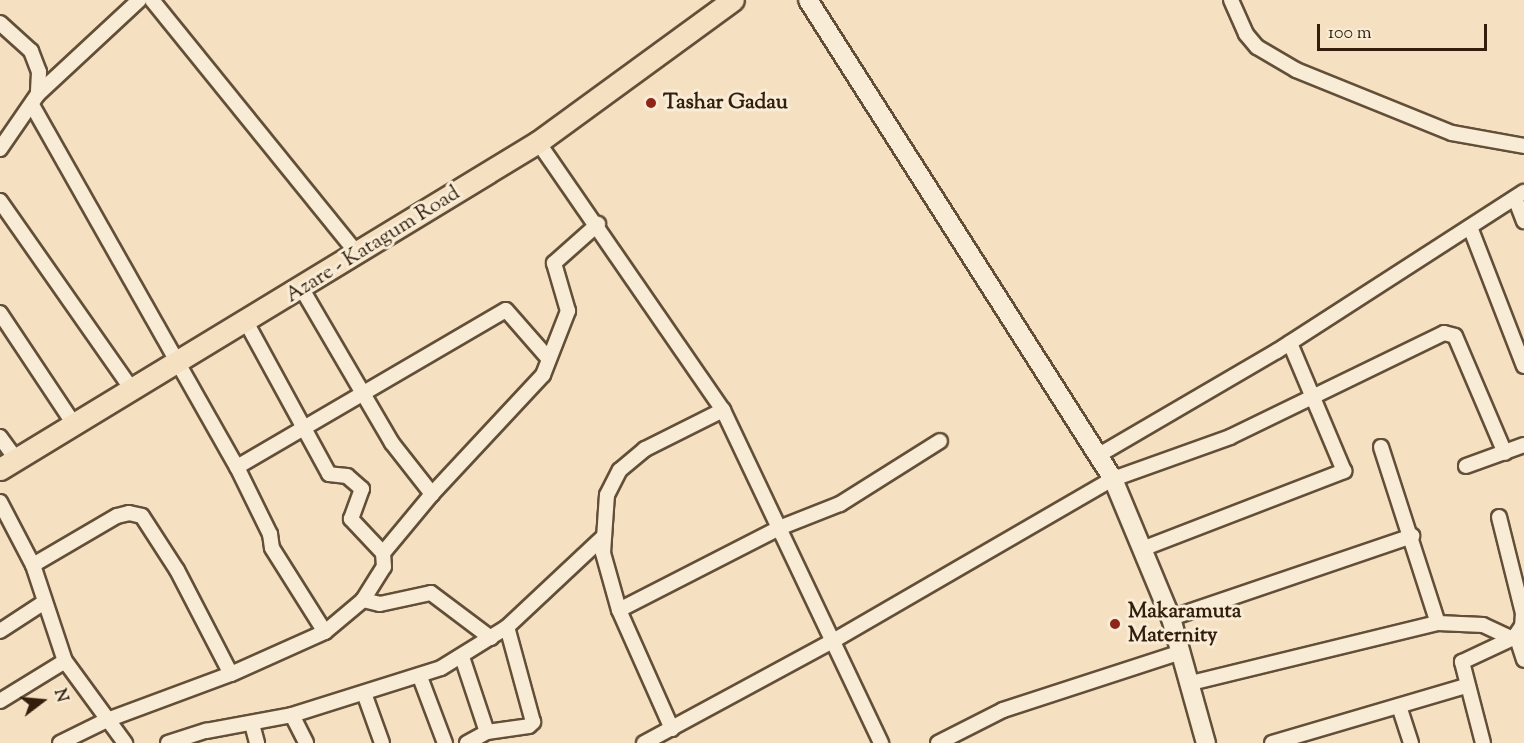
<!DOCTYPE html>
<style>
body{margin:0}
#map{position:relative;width:1524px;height:743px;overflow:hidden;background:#f5e1c1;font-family:"Sorts Mill Goudy",serif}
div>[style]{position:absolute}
.roads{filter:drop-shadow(2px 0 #634f38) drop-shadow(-2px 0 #634f38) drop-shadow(0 2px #634f38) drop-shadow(0 -2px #634f38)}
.street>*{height:14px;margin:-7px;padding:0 7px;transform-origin:7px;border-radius:7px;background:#f8ecd7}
.secondary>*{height:18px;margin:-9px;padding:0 9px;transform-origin:9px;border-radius:9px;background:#f8ecd7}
.primary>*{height:21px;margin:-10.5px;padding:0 10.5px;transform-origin:10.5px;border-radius:10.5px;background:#f5e1c1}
.dots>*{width:16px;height:16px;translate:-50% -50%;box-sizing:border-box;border:3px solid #f8ecd7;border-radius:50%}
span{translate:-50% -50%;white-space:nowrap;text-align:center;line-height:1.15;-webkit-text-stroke:6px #f8ecd7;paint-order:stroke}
.poi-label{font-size:21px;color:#321e0a;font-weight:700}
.left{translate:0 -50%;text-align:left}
.street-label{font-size:21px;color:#321e0a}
.north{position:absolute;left:12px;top:671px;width:60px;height:60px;-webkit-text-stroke:4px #f8ecd7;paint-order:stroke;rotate:74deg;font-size:16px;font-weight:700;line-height:24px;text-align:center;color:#321e0a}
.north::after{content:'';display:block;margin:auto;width:21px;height:27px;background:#321e0a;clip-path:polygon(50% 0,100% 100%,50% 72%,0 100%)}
.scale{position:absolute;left:1317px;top:24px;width:170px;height:27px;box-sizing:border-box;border:3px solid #321e0a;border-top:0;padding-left:8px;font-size:18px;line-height:21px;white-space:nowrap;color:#321e0a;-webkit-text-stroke:4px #f8ecd7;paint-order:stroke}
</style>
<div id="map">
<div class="roads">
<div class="street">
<i style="left:152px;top:0;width:327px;rotate:51deg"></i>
<i style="left:1231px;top:0;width:37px;rotate:66deg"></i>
<i style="left:1246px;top:34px;width:17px;rotate:50deg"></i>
<i style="left:1257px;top:47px;width:45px;rotate:30.5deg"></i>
<i style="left:1296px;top:70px;width:168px;rotate:22deg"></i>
<i style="left:1452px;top:133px;width:73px;rotate:10.2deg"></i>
<i style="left:0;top:23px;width:42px;rotate:42.1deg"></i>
<i style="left:31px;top:51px;width:22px;rotate:69deg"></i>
<i style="left:39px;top:72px;width:22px;rotate:93deg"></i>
<i style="left:32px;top:105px;width:416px;rotate:60.5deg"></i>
<i style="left:237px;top:467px;width:75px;rotate:63.8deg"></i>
<i style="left:270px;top:534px;width:14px;rotate:82deg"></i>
<i style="left:272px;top:548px;width:99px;rotate:57.8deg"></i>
<i style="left:538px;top:142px;width:326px;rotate:55.4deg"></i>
<i style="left:723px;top:410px;width:369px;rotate:64.6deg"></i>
<i style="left:0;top:149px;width:67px;rotate:-55.4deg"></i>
<i style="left:38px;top:94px;width:138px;rotate:-42.9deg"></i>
<i style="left:1515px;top:198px;width:25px;rotate:69deg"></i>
<i style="left:0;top:201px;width:227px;rotate:55deg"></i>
<i style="left:1470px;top:227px;width:149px;rotate:68.8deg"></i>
<i style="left:302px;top:289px;width:178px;rotate:59.7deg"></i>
<i style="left:392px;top:443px;width:65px;rotate:51.9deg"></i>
<i style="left:0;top:313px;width:132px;rotate:56.4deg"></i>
<i style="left:0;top:437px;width:27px;rotate:54deg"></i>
<i style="left:1381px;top:447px;width:185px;rotate:72.1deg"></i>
<i style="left:1099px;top:455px;width:206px;rotate:-30.3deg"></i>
<i style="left:1277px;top:351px;width:294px;rotate:-32.8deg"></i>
<i style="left:1466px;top:466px;width:62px;rotate:-19.9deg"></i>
<i style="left:237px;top:467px;width:311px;rotate:-30.3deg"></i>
<i style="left:506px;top:310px;width:62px;rotate:48.9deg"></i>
<i style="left:0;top:502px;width:71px;rotate:62.4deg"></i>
<i style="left:33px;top:565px;width:101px;rotate:71.6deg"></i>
<i style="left:65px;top:661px;width:102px;rotate:53.8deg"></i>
<i style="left:1499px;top:517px;width:99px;rotate:76deg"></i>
<i style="left:1523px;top:613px;width:13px;rotate:94deg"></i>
<i style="left:1522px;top:626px;width:11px;rotate:124deg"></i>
<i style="left:1142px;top:549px;width:217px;rotate:-21.1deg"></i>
<i style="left:1344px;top:471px;width:139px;rotate:-112.9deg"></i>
<i style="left:383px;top:553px;width:77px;rotate:-50.3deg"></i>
<i style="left:432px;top:494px;width:163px;rotate:-47deg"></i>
<i style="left:543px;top:375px;width:69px;rotate:-68.7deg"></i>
<i style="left:568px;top:311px;width:50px;rotate:-106.3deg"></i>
<i style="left:554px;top:263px;width:59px;rotate:-41.6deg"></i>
<i style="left:33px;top:565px;width:97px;rotate:-30.3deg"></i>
<i style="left:117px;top:516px;width:12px;rotate:-14deg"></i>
<i style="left:129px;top:513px;width:13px;rotate:13deg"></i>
<i style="left:142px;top:516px;width:64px;rotate:57.1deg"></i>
<i style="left:177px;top:570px;width:117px;rotate:62.6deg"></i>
<i style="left:363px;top:600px;width:17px;rotate:13deg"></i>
<i style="left:380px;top:604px;width:52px;rotate:-12.2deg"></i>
<i style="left:431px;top:593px;width:75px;rotate:36.9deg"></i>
<i style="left:619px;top:610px;width:180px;rotate:-27.1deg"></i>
<i style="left:779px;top:528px;width:66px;rotate:-21.5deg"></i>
<i style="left:840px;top:504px;width:118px;rotate:-32.2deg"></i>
<i style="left:1171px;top:618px;width:255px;rotate:-18.8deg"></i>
<i style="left:0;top:631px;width:51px;rotate:-33.1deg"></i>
<i style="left:1516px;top:635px;width:26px;rotate:72deg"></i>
<i style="left:462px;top:657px;width:79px;rotate:71.6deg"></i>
<i style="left:487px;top:732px;width:23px;rotate:151deg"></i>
<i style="left:420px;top:677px;width:71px;rotate:69.3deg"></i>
<i style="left:1191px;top:683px;width:254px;rotate:-13.7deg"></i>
<i style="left:1438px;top:623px;width:45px;rotate:2.5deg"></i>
<i style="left:1483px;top:625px;width:29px;rotate:25deg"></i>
<i style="left:364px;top:693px;width:53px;rotate:70.2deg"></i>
<i style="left:0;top:701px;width:76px;rotate:-31.6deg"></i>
<i style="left:1399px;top:706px;width:39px;rotate:72deg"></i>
<i style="left:292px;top:715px;width:31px;rotate:63deg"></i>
<i style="left:252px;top:724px;width:20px;rotate:75deg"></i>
<i style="left:672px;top:729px;width:130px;rotate:-114deg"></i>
<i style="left:619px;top:610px;width:59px;rotate:-105.7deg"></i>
<i style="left:603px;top:553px;width:58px;rotate:-86.1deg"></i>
<i style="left:607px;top:495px;width:28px;rotate:-63deg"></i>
<i style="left:620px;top:470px;width:33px;rotate:-40deg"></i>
<i style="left:645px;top:449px;width:87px;rotate:-26.6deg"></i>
<i style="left:487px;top:732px;width:42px;rotate:-8.1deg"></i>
<i style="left:529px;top:726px;width:6px;rotate:-45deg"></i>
<i style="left:533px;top:722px;width:98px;rotate:-105.3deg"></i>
<i style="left:60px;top:743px;width:52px;rotate:-26.1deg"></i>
<i style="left:107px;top:720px;width:132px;rotate:-20.4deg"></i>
<i style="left:231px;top:674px;width:103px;rotate:-24.1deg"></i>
<i style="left:325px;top:632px;width:50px;rotate:-40.1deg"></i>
<i style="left:363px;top:600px;width:39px;rotate:-58deg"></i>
<i style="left:384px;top:567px;width:14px;rotate:-94deg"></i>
<i style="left:383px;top:553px;width:47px;rotate:-133.3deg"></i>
<i style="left:351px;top:519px;width:32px;rotate:-70deg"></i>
<i style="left:362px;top:489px;width:20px;rotate:-139deg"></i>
<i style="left:347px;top:476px;width:18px;rotate:-174deg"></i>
<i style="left:329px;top:474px;width:175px;rotate:-118.6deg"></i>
<i style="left:168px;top:743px;width:40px;rotate:-18deg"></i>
<i style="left:206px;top:731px;width:87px;rotate:-10.5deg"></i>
<i style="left:292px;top:715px;width:156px;rotate:-17.5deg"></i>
<i style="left:441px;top:668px;width:78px;rotate:-31.8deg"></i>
<i style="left:507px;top:627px;width:130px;rotate:-43.1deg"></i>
<i style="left:644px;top:743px;width:215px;rotate:-28.4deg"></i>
<i style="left:833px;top:641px;width:323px;rotate:-30.1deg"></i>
<i style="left:1113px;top:479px;width:124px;rotate:-19.7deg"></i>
<i style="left:1230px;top:437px;width:238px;rotate:-25.9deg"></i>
<i style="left:1444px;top:333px;width:11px;rotate:15deg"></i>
<i style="left:1455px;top:336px;width:127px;rotate:66.9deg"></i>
<i style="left:938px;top:743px;width:73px;rotate:-26.9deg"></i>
<i style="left:1003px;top:710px;width:187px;rotate:-18deg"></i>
<i style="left:1272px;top:743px;width:202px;rotate:-16.4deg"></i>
<i style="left:1483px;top:743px;width:84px;rotate:-104.5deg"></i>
<i style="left:1462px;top:662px;width:68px;rotate:-25.1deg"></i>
</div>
<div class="secondary">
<i style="left:808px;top:0;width:568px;rotate:57.51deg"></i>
<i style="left:1113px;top:479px;width:151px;rotate:67.4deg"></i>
<i style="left:1171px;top:618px;width:130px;rotate:74.4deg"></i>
</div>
<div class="primary">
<i style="left:0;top:469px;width:630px;rotate:-31.29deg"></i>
<i style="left:538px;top:142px;width:241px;rotate:-36.1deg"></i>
</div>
</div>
<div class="dots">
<i style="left:651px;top:103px;background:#8f2418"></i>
<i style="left:1115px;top:624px;background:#8f2418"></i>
</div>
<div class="poi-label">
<span class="left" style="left:663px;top:103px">Tashar Gadau</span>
<span class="left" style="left:1128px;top:624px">Makaramuta<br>Maternity</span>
</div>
<div class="street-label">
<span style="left:373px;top:245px;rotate:-32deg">Azare - Katagum Road</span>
</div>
<div class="north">N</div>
<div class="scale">100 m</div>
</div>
